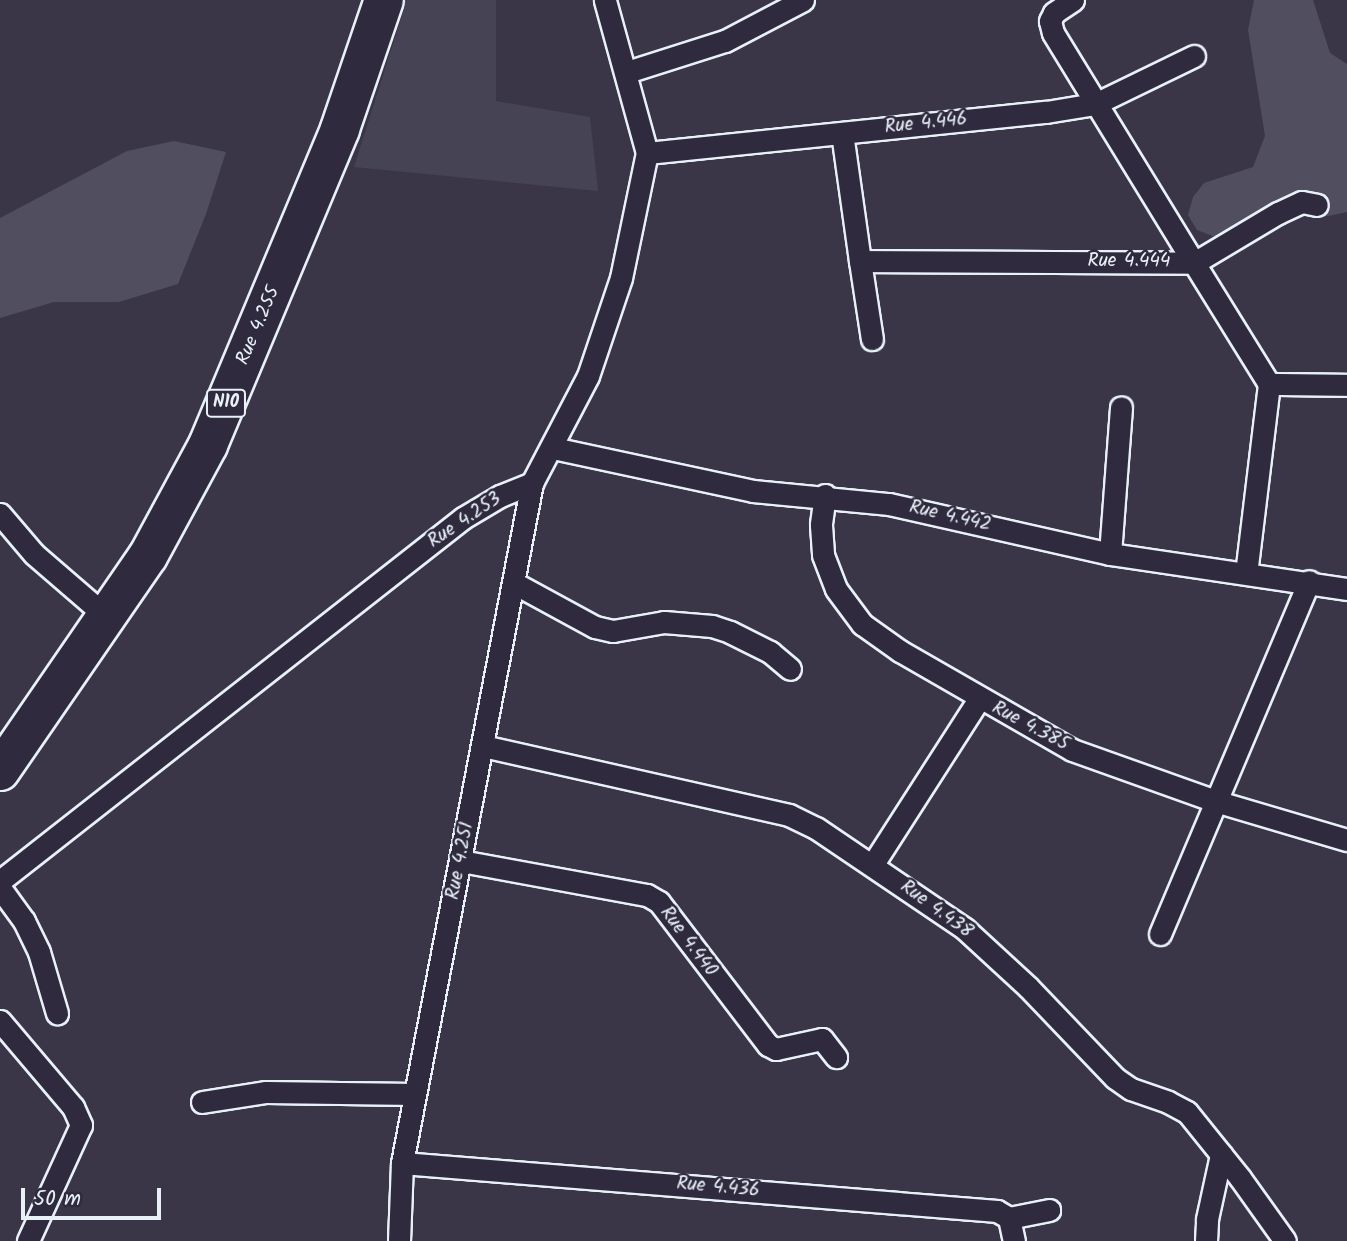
<!DOCTYPE html>
<style>
body{margin:0}
#map{position:relative;width:1347px;height:1241px;overflow:hidden;background:#3a3648;font-family:Kalam,sans-serif}
div>[style]{position:absolute}
.built>*{inset:0;background:#464354}
.green>*{inset:0;background:#504e5f}
.roads{filter:drop-shadow(2px 0 #e8f1f8) drop-shadow(-2px 0 #e8f1f8) drop-shadow(0 2px #e8f1f8) drop-shadow(0 -2px #e8f1f8)}
.street>*{height:21px;margin:-10.5px;padding:0 10.5px;transform-origin:10.5px;border-radius:10.5px;background:#2f2a3d}
.highway>*{height:38px;margin:-19px;padding:0 19px;transform-origin:19px;border-radius:19px;background:#2f2a3d}
span{translate:-50% -50%;white-space:nowrap;text-align:center;line-height:1.15;-webkit-text-stroke:5px #2f2a3d;paint-order:stroke}
.shield-label span{padding:2px 5px;background:#2f2a3d;border:2px solid;border-radius:5px;-webkit-text-stroke-width:0}
.shield-label{font-size:18px;color:#e8f1f8;font-weight:700}
.street-label{font-size:19px;color:#e8f1f8}
.scale{position:absolute;left:21px;top:1188px;width:140px;height:32px;box-sizing:border-box;border:4px solid #e8f1f8;border-top:0;padding-left:9px;font-size:21px;line-height:24px;white-space:nowrap;color:#e8f1f8;-webkit-text-stroke:5px #2f2a3d;paint-order:stroke}
</style>
<div id="map">
<div class="built">
<i style="clip-path:polygon(407px 0,496px 0,496px 101px,590px 117px,598px 191px,354px 167px)"></i>
</div>
<div class="green">
<i style="clip-path:polygon(1254px 0,1313px 0,1330px 53px,1347px 64px,1347px 212px,1328px 216px,1278px 213px,1261px 216px,1215px 237px,1197px 230px,1188px 215px,1193px 197px,1204px 183px,1253px 167px,1265px 136px,1248px 30px)"></i>
<i style="clip-path:polygon(174px 141px,226px 152px,206px 214px,178px 284px,119px 302px,54px 302px,0 318px,0 218px,127px 151px)"></i>
</div>
<div class="roads">
<div class="street">
<i style="left:1073px;top:0;width:23px;rotate:146deg"></i>
<i style="left:1054px;top:13px;width:9px;rotate:117deg"></i>
<i style="left:1050px;top:21px;width:12px;rotate:76deg"></i>
<i style="left:1053px;top:33px;width:270px;rotate:58.5deg"></i>
<i style="left:1194px;top:263px;width:98px;rotate:-30.8deg"></i>
<i style="left:1278px;top:213px;width:26px;rotate:-25deg"></i>
<i style="left:1302px;top:202px;width:15px;rotate:11deg"></i>
<i style="left:627px;top:72px;width:103px;rotate:-17.6deg"></i>
<i style="left:725px;top:41px;width:88px;rotate:-27.7deg"></i>
<i style="left:842px;top:133px;width:129px;rotate:82deg"></i>
<i style="left:860px;top:261px;width:334px;rotate:0.3deg"></i>
<i style="left:1194px;top:263px;width:142px;rotate:58.2deg"></i>
<i style="left:1269px;top:384px;width:190px;rotate:96.9deg"></i>
<i style="left:647px;top:153px;width:401px;rotate:-5.9deg"></i>
<i style="left:1046px;top:112px;width:50px;rotate:-9.3deg"></i>
<i style="left:1095px;top:104px;width:110px;rotate:-25.9deg"></i>
<i style="left:860px;top:261px;width:79px;rotate:81.3deg"></i>
<i style="left:1269px;top:384px;width:78px;rotate:0.7deg"></i>
<i style="left:553px;top:448px;width:205px;rotate:12.1deg"></i>
<i style="left:753px;top:491px;width:137px;rotate:5.5deg"></i>
<i style="left:889px;top:504px;width:227px;rotate:12.7deg"></i>
<i style="left:1110px;top:554px;width:240px;rotate:8.4deg"></i>
<i style="left:825px;top:495px;width:30px;rotate:98deg"></i>
<i style="left:821px;top:525px;width:30px;rotate:86deg"></i>
<i style="left:823px;top:555px;width:36px;rotate:69deg"></i>
<i style="left:836px;top:589px;width:44px;rotate:53.4deg"></i>
<i style="left:862px;top:624px;width:47px;rotate:35.4deg"></i>
<i style="left:900px;top:651px;width:198px;rotate:29.9deg"></i>
<i style="left:1072px;top:750px;width:152px;rotate:19.6deg"></i>
<i style="left:1215px;top:801px;width:138px;rotate:16.5deg"></i>
<i style="left:0;top:514px;width:52px;rotate:49.6deg"></i>
<i style="left:34px;top:554px;width:96px;rotate:40.8deg"></i>
<i style="left:1110px;top:554px;width:147px;rotate:-85.7deg"></i>
<i style="left:514px;top:583px;width:92px;rotate:28.5deg"></i>
<i style="left:595px;top:627px;width:18px;rotate:13deg"></i>
<i style="left:613px;top:631px;width:52px;rotate:-10deg"></i>
<i style="left:664px;top:622px;width:48px;rotate:4.8deg"></i>
<i style="left:712px;top:626px;width:19px;rotate:18deg"></i>
<i style="left:730px;top:632px;width:45px;rotate:26.6deg"></i>
<i style="left:770px;top:652px;width:26px;rotate:40deg"></i>
<i style="left:483px;top:746px;width:314px;rotate:12.7deg"></i>
<i style="left:789px;top:815px;width:30px;rotate:26deg"></i>
<i style="left:816px;top:828px;width:180px;rotate:34.1deg"></i>
<i style="left:965px;top:929px;width:86px;rotate:42.6deg"></i>
<i style="left:1028px;top:987px;width:126px;rotate:46.3deg"></i>
<i style="left:1115px;top:1078px;width:19px;rotate:35deg"></i>
<i style="left:1131px;top:1089px;width:39px;rotate:19deg"></i>
<i style="left:1168px;top:1102px;width:21px;rotate:28deg"></i>
<i style="left:1187px;top:1112px;width:85px;rotate:51.2deg"></i>
<i style="left:1240px;top:1178px;width:77px;rotate:54.5deg"></i>
<i style="left:461px;top:861px;width:189px;rotate:10.4deg"></i>
<i style="left:647px;top:895px;width:14px;rotate:30deg"></i>
<i style="left:659px;top:902px;width:180px;rotate:52.7deg"></i>
<i style="left:768px;top:1045px;width:9px;rotate:27deg"></i>
<i style="left:776px;top:1049px;width:47px;rotate:-12.3deg"></i>
<i style="left:822px;top:1039px;width:23px;rotate:52deg"></i>
<i style="left:873px;top:864px;width:196px;rotate:-57.3deg"></i>
<i style="left:0;top:881px;width:588px;rotate:-38.1deg"></i>
<i style="left:463px;top:518px;width:43px;rotate:-30.7deg"></i>
<i style="left:500px;top:496px;width:35px;rotate:-22deg"></i>
<i style="left:532px;top:483px;width:121px;rotate:-62.4deg"></i>
<i style="left:588px;top:376px;width:103px;rotate:-71.4deg"></i>
<i style="left:621px;top:278px;width:128px;rotate:-78.3deg"></i>
<i style="left:647px;top:153px;width:159px;rotate:-105.4deg"></i>
<i style="left:0;top:888px;width:41px;rotate:54deg"></i>
<i style="left:24px;top:921px;width:34px;rotate:64deg"></i>
<i style="left:39px;top:952px;width:64px;rotate:73.6deg"></i>
<i style="left:1160px;top:934px;width:383px;rotate:-67.1deg"></i>
<i style="left:0;top:1021px;width:113px;rotate:49.7deg"></i>
<i style="left:73px;top:1107px;width:20px;rotate:66deg"></i>
<i style="left:81px;top:1125px;width:128px;rotate:114.6deg"></i>
<i style="left:202px;top:1102px;width:65px;rotate:-8.9deg"></i>
<i style="left:266px;top:1092px;width:149px;rotate:0.8deg"></i>
<i style="left:402px;top:1163px;width:597px;rotate:4.61deg"></i>
<i style="left:997px;top:1211px;width:14px;rotate:30deg"></i>
<i style="left:1009px;top:1218px;width:24px;rotate:78deg"></i>
<i style="left:1009px;top:1218px;width:41px;rotate:-11.3deg"></i>
<i style="left:399px;top:1241px;width:78px;rotate:-87.8deg"></i>
<i style="left:402px;top:1163px;width:692px;rotate:-79.18deg"></i>
<i style="left:1206px;top:1241px;width:22px;rotate:-87deg"></i>
<i style="left:1207px;top:1219px;width:66px;rotate:-77.7deg"></i>
</div>
<div class="highway">
<i style="left:0;top:771px;width:261px;rotate:-55.5deg"></i>
<i style="left:148px;top:556px;width:126px;rotate:-61.6deg"></i>
<i style="left:208px;top:445px;width:342px;rotate:-67.3deg"></i>
<i style="left:340px;top:129px;width:136px;rotate:-71.2deg"></i>
</div>
</div>
<div class="shield-label">
<span style="left:226px;top:403px">N10</span>
</div>
<div class="street-label">
<span style="left:926px;top:124px;rotate:-6deg">Rue 4.446</span>
<span style="left:1129px;top:262px">Rue 4.444</span>
<span style="left:259px;top:326px;rotate:-67deg">Rue 4.255</span>
<span style="left:950px;top:517px;rotate:13deg">Rue 4.442</span>
<span style="left:465px;top:521px;rotate:-34deg">Rue 4.253</span>
<span style="left:1030px;top:727px;rotate:28deg">Rue 4.385</span>
<span style="left:461px;top:861px;rotate:-79deg">Rue 4.251</span>
<span style="left:936px;top:910px;rotate:36deg">Rue 4.438</span>
<span style="left:688px;top:942px;rotate:53deg">Rue 4.440</span>
<span style="left:718px;top:1188px;rotate:5deg">Rue 4.436</span>
</div>
<div class="scale">50 m</div>
</div>
